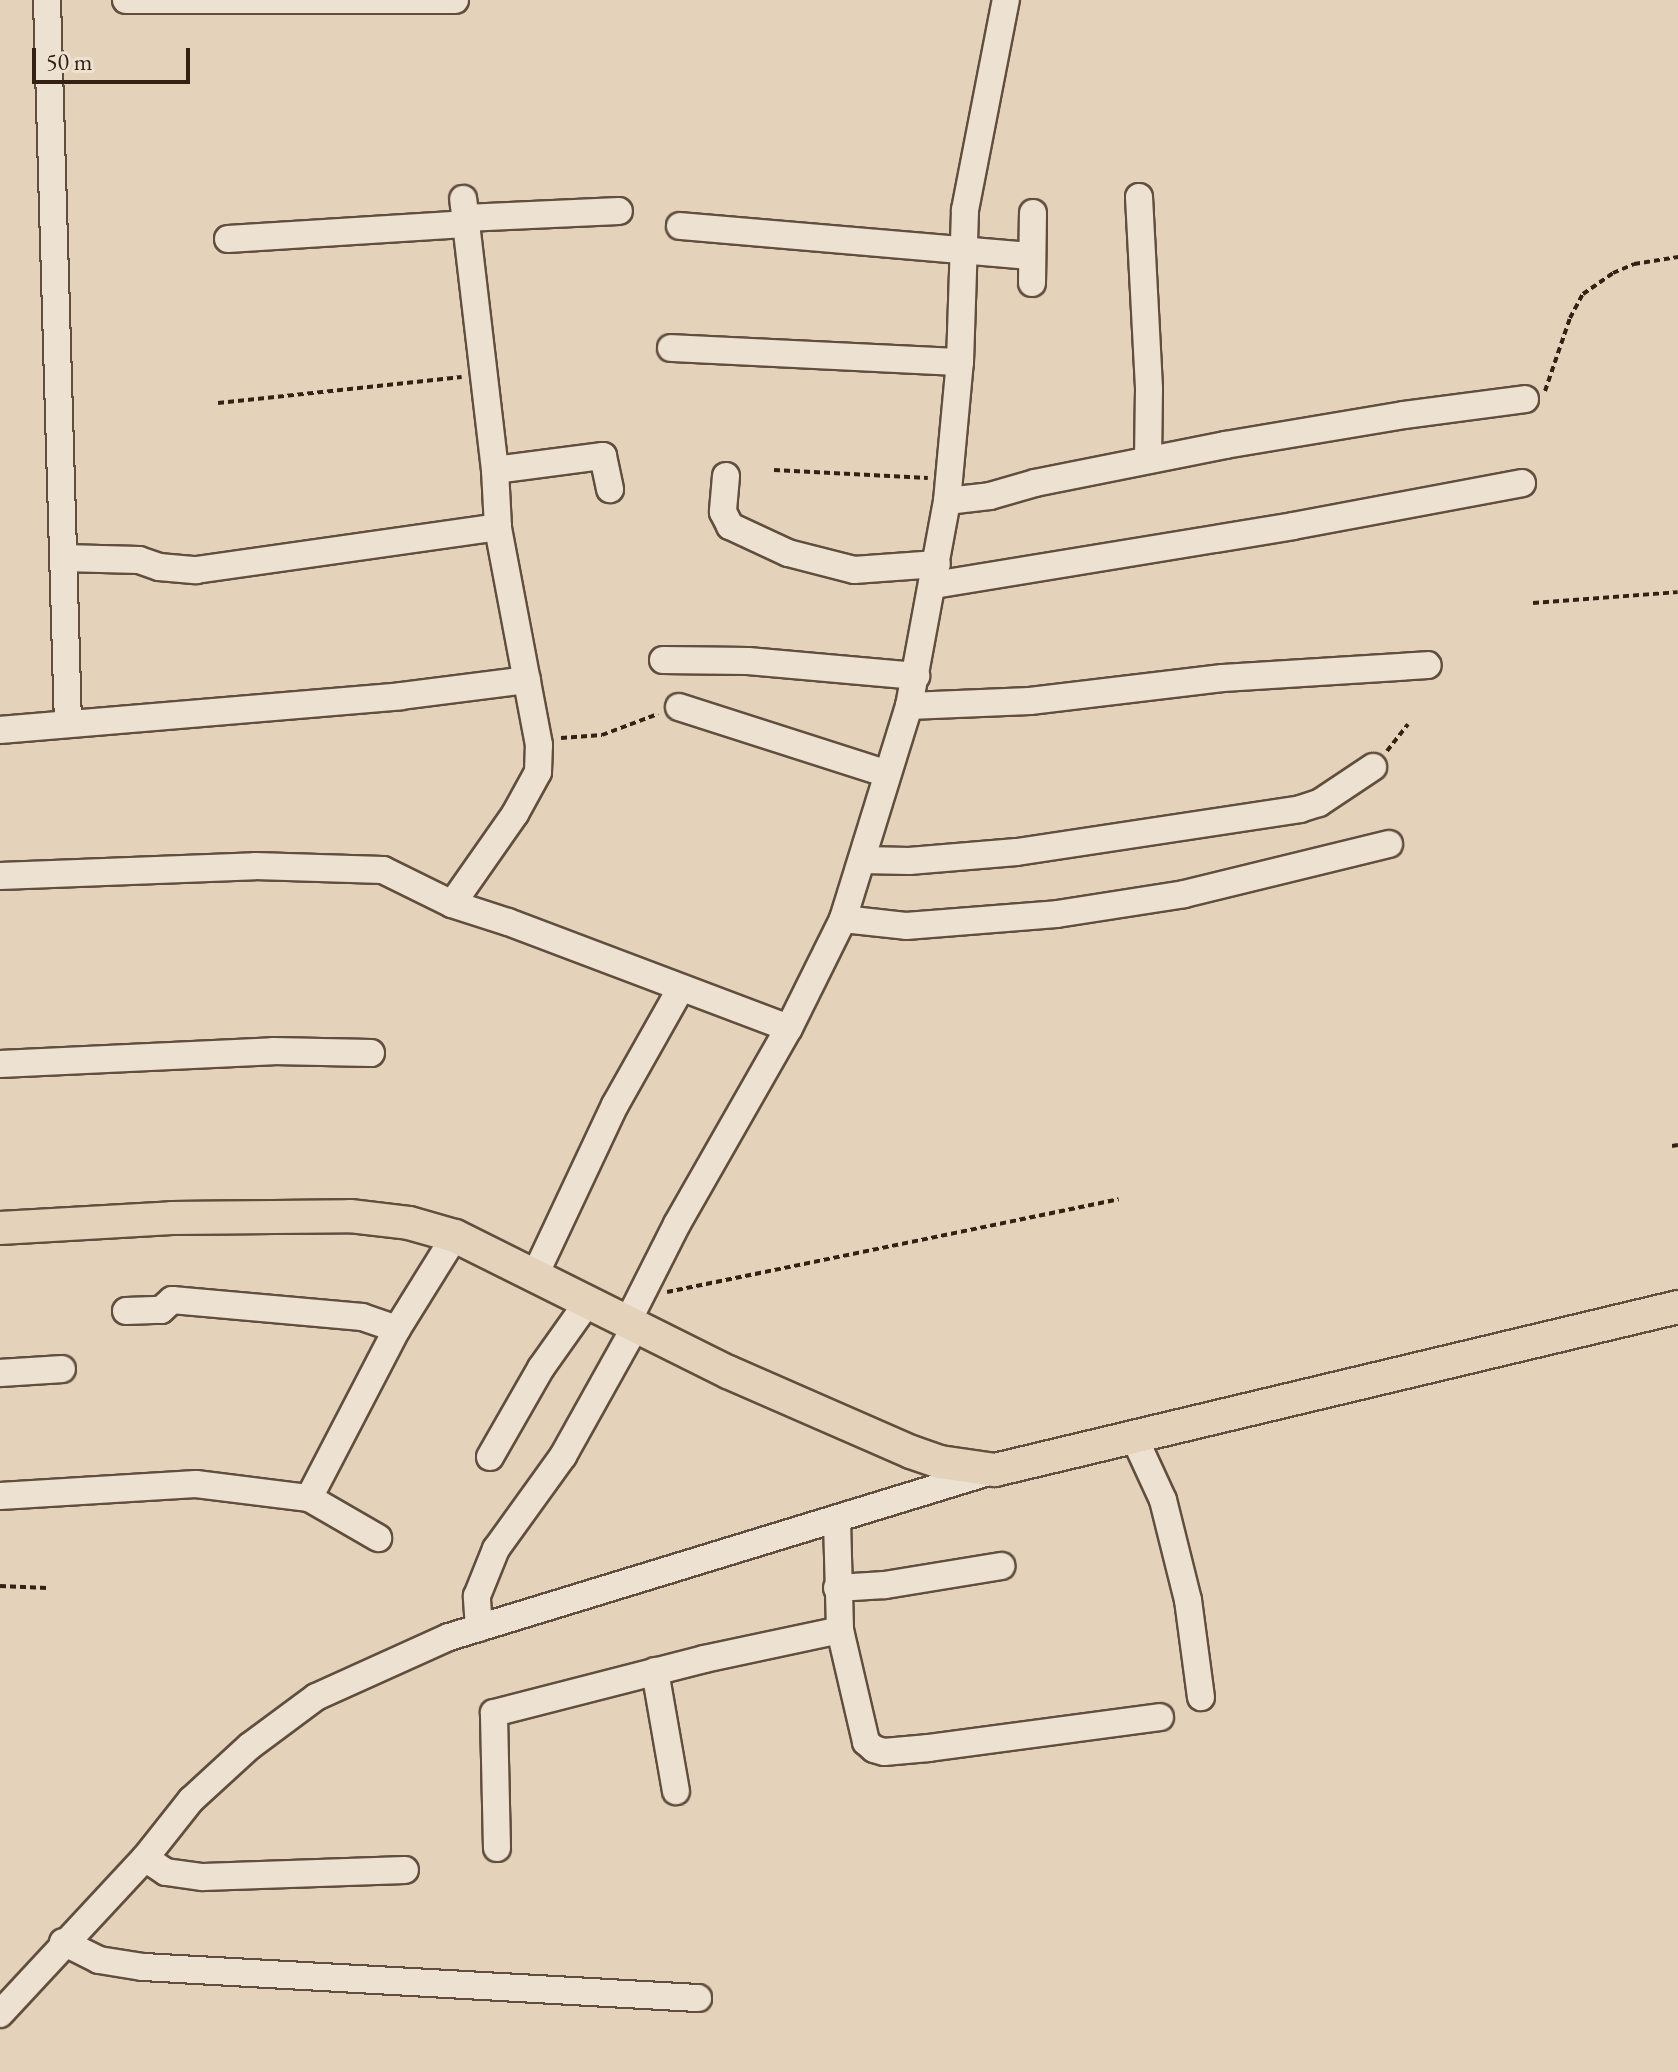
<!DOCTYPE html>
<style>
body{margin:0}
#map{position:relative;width:1678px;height:2072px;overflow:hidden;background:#e4d3ba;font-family:"EB Garamond",serif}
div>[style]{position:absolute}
.path>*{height:4px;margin-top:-2px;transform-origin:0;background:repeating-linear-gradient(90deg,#352114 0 6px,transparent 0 10px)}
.roads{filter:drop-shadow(2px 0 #614e3e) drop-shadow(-2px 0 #614e3e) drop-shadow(0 2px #614e3e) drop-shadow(0 -2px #614e3e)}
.minor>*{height:26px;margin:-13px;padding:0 13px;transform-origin:13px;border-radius:13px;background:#ede2d2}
.major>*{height:32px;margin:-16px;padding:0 16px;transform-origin:16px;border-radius:16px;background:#e4d3ba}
span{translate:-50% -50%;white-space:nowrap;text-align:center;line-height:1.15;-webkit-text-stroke:6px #ede2d2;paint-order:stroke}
.scale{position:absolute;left:32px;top:48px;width:158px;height:36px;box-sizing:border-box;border:4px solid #352114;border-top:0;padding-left:10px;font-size:24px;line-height:28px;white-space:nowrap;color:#352114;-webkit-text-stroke:6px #ede2d2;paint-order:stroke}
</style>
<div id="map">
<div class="path">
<i style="left:1545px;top:391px;width:77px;rotate:-71.1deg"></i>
<i style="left:1570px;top:318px;width:27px;rotate:-62deg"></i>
<i style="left:1583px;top:294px;width:37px;rotate:-35deg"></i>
<i style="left:1613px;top:273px;width:23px;rotate:-23deg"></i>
<i style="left:1634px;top:264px;width:45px;rotate:-9deg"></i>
<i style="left:218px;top:403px;width:245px;rotate:-6.1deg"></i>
<i style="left:774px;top:470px;width:154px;rotate:3deg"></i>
<i style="left:1533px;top:603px;width:145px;rotate:-4.3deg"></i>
<i style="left:561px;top:738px;width:41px;rotate:-4.2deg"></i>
<i style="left:602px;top:735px;width:60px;rotate:-20.6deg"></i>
<i style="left:1387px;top:751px;width:34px;rotate:-52deg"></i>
<i style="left:1672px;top:1146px;width:6px;rotate:-9deg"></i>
<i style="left:667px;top:1292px;width:461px;rotate:-11.6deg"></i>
<i style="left:0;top:1586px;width:47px;rotate:2.4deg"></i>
</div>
<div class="roads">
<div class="minor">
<i style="left:47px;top:0;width:723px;rotate:88.34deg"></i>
<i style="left:126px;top:0;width:329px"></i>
<i style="left:1139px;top:197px;width:192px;rotate:87deg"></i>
<i style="left:1149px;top:389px;width:71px;rotate:90.8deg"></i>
<i style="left:465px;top:218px;width:154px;rotate:-2.6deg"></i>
<i style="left:680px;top:226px;width:353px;rotate:4.9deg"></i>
<i style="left:228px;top:239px;width:237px;rotate:-3.6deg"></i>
<i style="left:1032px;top:283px;width:70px;rotate:-89.2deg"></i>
<i style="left:671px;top:348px;width:289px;rotate:2.8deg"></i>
<i style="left:495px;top:470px;width:109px;rotate:-7.4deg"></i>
<i style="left:603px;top:456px;width:34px;rotate:78deg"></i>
<i style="left:726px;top:476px;width:36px;rotate:95deg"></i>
<i style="left:723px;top:512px;width:16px;rotate:63deg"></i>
<i style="left:730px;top:526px;width:64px;rotate:25deg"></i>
<i style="left:788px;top:553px;width:68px;rotate:14.4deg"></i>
<i style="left:854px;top:570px;width:83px;rotate:-4.1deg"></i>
<i style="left:947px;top:501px;width:43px;rotate:-6.6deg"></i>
<i style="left:990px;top:496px;width:47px;rotate:-16.1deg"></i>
<i style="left:1035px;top:483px;width:194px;rotate:-11.3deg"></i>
<i style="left:1225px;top:445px;width:181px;rotate:-9.5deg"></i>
<i style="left:1404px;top:415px;width:122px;rotate:-7.5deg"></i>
<i style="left:63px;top:558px;width:76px;rotate:1.5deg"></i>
<i style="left:139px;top:560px;width:21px;rotate:19deg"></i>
<i style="left:159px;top:567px;width:37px;rotate:5deg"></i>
<i style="left:196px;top:570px;width:305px;rotate:-8.1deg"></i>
<i style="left:934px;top:585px;width:364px;rotate:-9.3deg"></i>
<i style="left:1293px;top:526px;width:233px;rotate:-10.6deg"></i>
<i style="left:663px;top:660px;width:85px;rotate:0.7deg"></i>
<i style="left:748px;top:661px;width:169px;rotate:5.1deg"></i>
<i style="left:909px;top:706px;width:121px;rotate:-2.4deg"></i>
<i style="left:1030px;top:701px;width:194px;rotate:-6.8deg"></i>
<i style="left:1223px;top:678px;width:205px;rotate:-3.6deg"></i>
<i style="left:679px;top:707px;width:219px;rotate:17.8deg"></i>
<i style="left:0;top:730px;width:402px;rotate:-4.8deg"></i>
<i style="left:401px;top:696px;width:127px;rotate:-7.2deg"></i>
<i style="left:862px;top:860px;width:47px;rotate:1.2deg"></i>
<i style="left:909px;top:861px;width:108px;rotate:-4.8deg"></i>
<i style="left:1017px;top:852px;width:286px;rotate:-8.6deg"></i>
<i style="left:1300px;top:809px;width:20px;rotate:-18deg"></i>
<i style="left:1319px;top:803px;width:65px;rotate:-33.7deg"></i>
<i style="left:0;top:876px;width:255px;rotate:-2.2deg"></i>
<i style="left:255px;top:866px;width:128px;rotate:1.8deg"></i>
<i style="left:383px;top:870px;width:77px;rotate:26.2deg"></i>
<i style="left:452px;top:904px;width:59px;rotate:17.8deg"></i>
<i style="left:508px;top:922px;width:300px;rotate:20.7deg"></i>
<i style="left:452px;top:904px;width:110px;rotate:-55deg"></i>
<i style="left:515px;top:814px;width:48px;rotate:-61.3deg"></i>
<i style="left:538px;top:772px;width:27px;rotate:-88deg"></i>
<i style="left:539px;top:745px;width:222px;rotate:-100.7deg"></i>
<i style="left:498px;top:527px;width:57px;rotate:-93deg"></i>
<i style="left:495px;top:470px;width:273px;rotate:-96.7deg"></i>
<i style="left:843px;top:919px;width:63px;rotate:6.3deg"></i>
<i style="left:906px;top:926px;width:151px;rotate:-4.5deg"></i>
<i style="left:1057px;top:914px;width:129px;rotate:-8.9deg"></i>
<i style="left:1184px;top:894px;width:211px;rotate:-13.7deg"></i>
<i style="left:0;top:1064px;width:273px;rotate:-2.7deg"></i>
<i style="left:273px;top:1051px;width:98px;rotate:1.2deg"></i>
<i style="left:534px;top:1277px;width:190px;rotate:-64.8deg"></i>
<i style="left:615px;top:1105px;width:134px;rotate:-60.6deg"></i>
<i style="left:126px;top:1311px;width:35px;rotate:-2deg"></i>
<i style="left:161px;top:1310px;width:15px;rotate:-42deg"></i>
<i style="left:172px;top:1300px;width:191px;rotate:5.1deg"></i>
<i style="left:362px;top:1317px;width:37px;rotate:19deg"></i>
<i style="left:627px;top:1323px;width:111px;rotate:-63.2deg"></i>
<i style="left:677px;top:1224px;width:226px;rotate:-60.3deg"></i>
<i style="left:789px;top:1028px;width:122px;rotate:-63.6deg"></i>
<i style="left:843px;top:919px;width:223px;rotate:-72.8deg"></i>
<i style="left:909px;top:706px;width:208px;rotate:-79.5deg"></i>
<i style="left:947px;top:501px;width:140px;rotate:-84.7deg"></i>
<i style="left:960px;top:362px;width:152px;rotate:-88.1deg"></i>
<i style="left:965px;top:210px;width:214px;rotate:-79deg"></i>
<i style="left:0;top:1373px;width:62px;rotate:-3.7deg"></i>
<i style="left:1134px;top:1437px;width:69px;rotate:65.3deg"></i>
<i style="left:1163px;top:1500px;width:103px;rotate:76deg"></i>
<i style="left:1188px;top:1600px;width:98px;rotate:82.4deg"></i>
<i style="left:490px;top:1457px;width:103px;rotate:-60.2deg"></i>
<i style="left:541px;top:1368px;width:80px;rotate:-54.7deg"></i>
<i style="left:0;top:1496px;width:196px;rotate:-3.5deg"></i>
<i style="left:196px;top:1484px;width:114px;rotate:7.1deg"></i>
<i style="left:309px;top:1498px;width:80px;rotate:30.1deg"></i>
<i style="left:309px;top:1498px;width:191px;rotate:-62.5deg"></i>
<i style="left:397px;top:1329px;width:110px;rotate:-58.1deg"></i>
<i style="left:837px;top:1521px;width:109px;rotate:88.4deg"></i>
<i style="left:840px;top:1630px;width:115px;rotate:76.9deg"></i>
<i style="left:866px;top:1742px;width:11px;rotate:41deg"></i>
<i style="left:874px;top:1749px;width:10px;rotate:17deg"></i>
<i style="left:884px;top:1752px;width:45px;rotate:-5.1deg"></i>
<i style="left:929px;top:1748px;width:233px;rotate:-7.6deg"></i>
<i style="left:837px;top:1588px;width:48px;rotate:-3.6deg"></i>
<i style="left:885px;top:1585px;width:118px;rotate:-9.3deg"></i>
<i style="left:479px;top:1628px;width:32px;rotate:-94deg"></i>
<i style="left:477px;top:1596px;width:51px;rotate:-68deg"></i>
<i style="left:496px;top:1549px;width:115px;rotate:-54.2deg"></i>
<i style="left:563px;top:1456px;width:148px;rotate:-60.8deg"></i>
<i style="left:655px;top:1671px;width:122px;rotate:80.1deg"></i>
<i style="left:497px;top:1848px;width:135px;rotate:-91.3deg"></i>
<i style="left:494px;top:1713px;width:217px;rotate:-14.4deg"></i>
<i style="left:704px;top:1659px;width:139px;rotate:-12deg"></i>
<i style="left:145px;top:1858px;width:25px;rotate:34deg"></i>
<i style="left:166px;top:1872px;width:37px;rotate:8deg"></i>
<i style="left:203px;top:1877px;width:202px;rotate:-2deg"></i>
<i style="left:63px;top:1942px;width:40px;rotate:26.6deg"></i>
<i style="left:99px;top:1960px;width:45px;rotate:9deg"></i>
<i style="left:143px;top:1967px;width:556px;rotate:3.2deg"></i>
<i style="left:0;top:2014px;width:213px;rotate:-47.1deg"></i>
<i style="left:145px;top:1858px;width:74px;rotate:-51.6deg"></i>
<i style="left:191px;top:1800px;width:80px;rotate:-42.5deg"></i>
<i style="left:250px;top:1746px;width:82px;rotate:-36.6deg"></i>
<i style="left:316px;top:1697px;width:146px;rotate:-24.3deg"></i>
<i style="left:449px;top:1637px;width:571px;rotate:-17.01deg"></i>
</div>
<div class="major">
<i style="left:0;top:1228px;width:172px;rotate:-3.3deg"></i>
<i style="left:172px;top:1218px;width:178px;rotate:-0.6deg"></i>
<i style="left:350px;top:1216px;width:59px;rotate:6.8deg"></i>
<i style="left:409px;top:1223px;width:48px;rotate:15.8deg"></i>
<i style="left:455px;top:1236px;width:305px;rotate:26.5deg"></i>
<i style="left:728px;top:1372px;width:200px;rotate:23.6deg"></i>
<i style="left:911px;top:1452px;width:31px;rotate:19deg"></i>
<i style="left:940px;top:1462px;width:56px;rotate:8.3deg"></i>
<i style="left:995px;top:1470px;width:702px;rotate:-13.42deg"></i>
</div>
</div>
<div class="scale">50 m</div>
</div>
